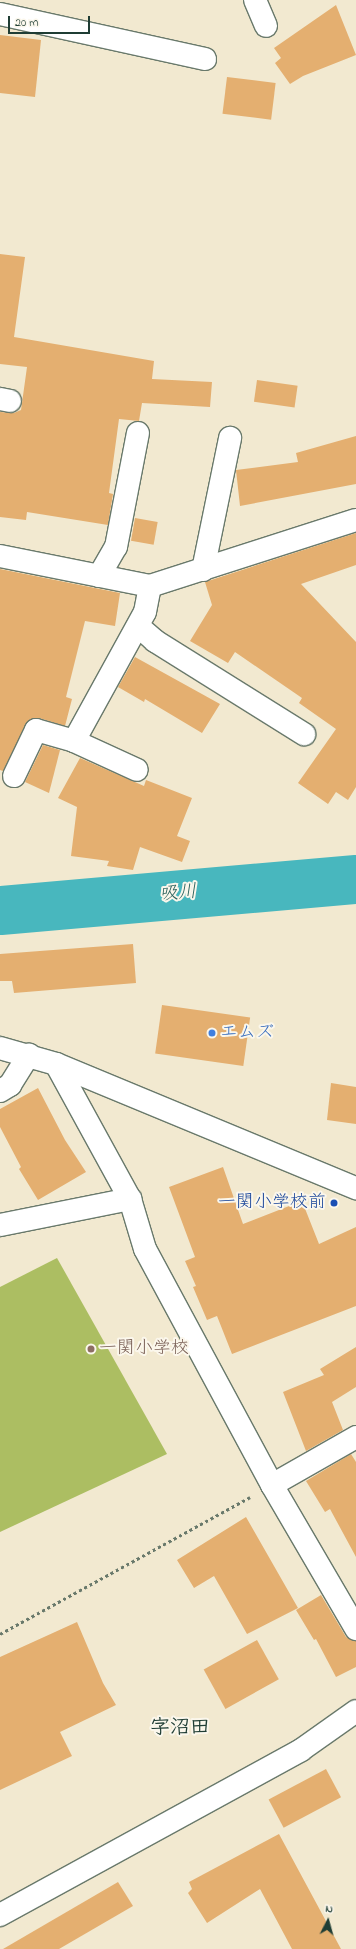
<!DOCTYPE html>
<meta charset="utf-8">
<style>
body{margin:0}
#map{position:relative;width:356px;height:1949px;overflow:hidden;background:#f2e9d0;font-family:"Indie Flower","Klee One",sans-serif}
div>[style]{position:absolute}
.green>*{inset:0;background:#acbe62}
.river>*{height:49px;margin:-24.5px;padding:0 24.5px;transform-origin:24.5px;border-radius:24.5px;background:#48b7be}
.building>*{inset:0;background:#e4af70;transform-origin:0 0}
.path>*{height:2.5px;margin-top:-1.25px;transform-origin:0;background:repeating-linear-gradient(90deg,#69796b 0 3px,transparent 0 6px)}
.roads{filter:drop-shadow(1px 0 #69796b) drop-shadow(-1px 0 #69796b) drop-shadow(0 1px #69796b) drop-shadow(0 -1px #69796b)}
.minor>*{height:22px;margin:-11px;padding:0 11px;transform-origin:11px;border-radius:11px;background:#fff}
.dots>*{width:11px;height:11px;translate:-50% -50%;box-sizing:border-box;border:2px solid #fbf7ec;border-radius:50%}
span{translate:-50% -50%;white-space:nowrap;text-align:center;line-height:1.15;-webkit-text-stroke:4px #fbf7ec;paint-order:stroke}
.shop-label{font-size:18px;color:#366cbe}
.left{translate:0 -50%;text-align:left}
.transit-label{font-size:18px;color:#164399}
.right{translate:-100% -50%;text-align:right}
.education-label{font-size:18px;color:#785e54}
.water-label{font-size:19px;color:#2b625d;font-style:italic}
.quarter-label{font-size:20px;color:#1f3d34;font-weight:700}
.north{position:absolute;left:308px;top:1901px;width:40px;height:40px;-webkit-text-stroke:3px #fbf7ec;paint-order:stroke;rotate:6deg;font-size:11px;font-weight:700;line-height:16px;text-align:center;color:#1f3d34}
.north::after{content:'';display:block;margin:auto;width:14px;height:18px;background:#1f3d34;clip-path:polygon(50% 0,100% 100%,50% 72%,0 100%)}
.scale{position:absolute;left:8px;top:16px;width:82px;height:18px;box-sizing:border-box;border:2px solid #1f3d34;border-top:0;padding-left:5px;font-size:12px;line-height:14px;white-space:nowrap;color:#1f3d34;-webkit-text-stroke:3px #fbf7ec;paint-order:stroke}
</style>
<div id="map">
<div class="green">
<i style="clip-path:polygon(57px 1258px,167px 1454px,0 1532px,0 1287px)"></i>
</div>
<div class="river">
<i style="left:0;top:910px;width:357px;rotate:-5deg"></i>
</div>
<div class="building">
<i style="clip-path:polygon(336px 5px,356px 55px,303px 76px,290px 84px,275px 63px,281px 58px,274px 48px)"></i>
<i style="clip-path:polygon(0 35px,41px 40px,35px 97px,0 93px)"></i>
<i style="left:227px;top:77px;width:49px;height:37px;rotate:7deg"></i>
<i style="clip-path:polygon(0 254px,25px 257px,14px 337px,154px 361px,152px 379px,212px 382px,210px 407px,142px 403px,139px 421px,119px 419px,109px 493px,113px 494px,108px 525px,27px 512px,26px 520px,0 517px,0 412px,14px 413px,21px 410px,27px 367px,0 364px)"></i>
<i style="left:257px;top:380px;width:41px;height:22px;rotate:8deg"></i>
<i style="clip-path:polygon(356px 436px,356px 484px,240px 506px,236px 470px,298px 462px,296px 453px)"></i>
<i style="left:135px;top:518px;width:23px;height:23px;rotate:10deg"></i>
<i style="clip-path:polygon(356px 533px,356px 565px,301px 584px,356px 642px,356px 787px,348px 800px,336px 792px,328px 804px,298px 783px,336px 729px,299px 703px,302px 698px,235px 652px,228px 663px,190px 641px,212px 605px,205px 582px)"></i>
<i style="clip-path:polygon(0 569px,120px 593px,115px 626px,85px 621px,66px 697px,72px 699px,65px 726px,39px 718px,29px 720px,3px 771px,0 770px)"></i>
<i style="clip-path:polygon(135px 657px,220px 704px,202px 733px,145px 699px,144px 702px,118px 687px)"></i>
<i style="clip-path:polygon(43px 745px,60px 750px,49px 793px,25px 782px)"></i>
<i style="clip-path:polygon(80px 758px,144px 786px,146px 780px,192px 798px,177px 836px,190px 841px,182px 862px,140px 847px,133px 870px,107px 866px,109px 861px,71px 856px,77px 807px,58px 798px)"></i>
<i style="clip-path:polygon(133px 944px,136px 983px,14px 993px,12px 981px,0 981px,0 954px)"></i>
<i style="left:162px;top:1005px;width:89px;height:49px;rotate:8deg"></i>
<i style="clip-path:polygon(331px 1083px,356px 1087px,356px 1124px,327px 1120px)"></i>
<i style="clip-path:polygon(38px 1088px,65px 1140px,86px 1172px,38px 1200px,19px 1169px,21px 1167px,0 1127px,0 1109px)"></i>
<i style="clip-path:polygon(223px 1167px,243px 1224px,302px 1201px,319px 1244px,356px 1227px,356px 1306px,232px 1354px,217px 1316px,207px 1320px,193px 1287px,196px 1286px,185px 1261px,195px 1257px,169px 1187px)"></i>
<i style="clip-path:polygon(356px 1347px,356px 1387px,332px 1402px,343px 1430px,306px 1451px,283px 1392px,324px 1375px,320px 1369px)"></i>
<i style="clip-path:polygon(351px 1454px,356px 1462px,356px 1557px,330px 1509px,325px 1512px,306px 1481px)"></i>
<i style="clip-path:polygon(246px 1517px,298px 1608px,247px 1634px,214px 1576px,194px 1588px,177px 1560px)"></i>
<i style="clip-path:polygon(321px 1595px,346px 1637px,356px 1641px,356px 1667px,336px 1677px,316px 1639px,314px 1640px,296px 1610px)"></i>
<i style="clip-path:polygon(77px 1622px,103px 1683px,116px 1705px,60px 1732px,72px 1756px,0 1790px,0 1657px)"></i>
<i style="left:257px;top:1640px;width:45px;height:61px;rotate:61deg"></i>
<i style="left:326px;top:1769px;width:32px;height:65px;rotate:62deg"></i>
<i style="clip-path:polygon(279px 1834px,341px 1949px,292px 1949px,260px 1889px,207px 1923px,188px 1893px,192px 1889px,189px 1882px)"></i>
<i style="clip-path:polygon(118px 1882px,133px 1906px,59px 1949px,3px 1949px)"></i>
</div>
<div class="path">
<i style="left:0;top:1634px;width:285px;rotate:-28.7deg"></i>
</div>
<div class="roads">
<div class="minor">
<i style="left:255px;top:0;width:28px;rotate:67deg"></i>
<i style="left:0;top:14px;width:210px;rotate:12.4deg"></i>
<i style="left:0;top:399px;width:10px;rotate:11deg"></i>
<i style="left:0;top:556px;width:153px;rotate:11.3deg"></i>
<i style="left:150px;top:586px;width:216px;rotate:-17.8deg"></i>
<i style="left:203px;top:570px;width:135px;rotate:-78.4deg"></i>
<i style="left:99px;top:576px;width:34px;rotate:-60deg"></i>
<i style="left:116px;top:547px;width:116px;rotate:-79.1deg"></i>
<i style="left:138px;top:626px;width:23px;rotate:41deg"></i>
<i style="left:155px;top:641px;width:176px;rotate:32deg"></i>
<i style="left:74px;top:741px;width:69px;rotate:24.7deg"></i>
<i style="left:14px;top:776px;width:51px;rotate:-64.4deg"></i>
<i style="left:36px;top:730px;width:40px;rotate:16deg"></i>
<i style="left:74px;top:741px;width:147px;rotate:-61.2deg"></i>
<i style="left:145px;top:612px;width:26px;rotate:-79deg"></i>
<i style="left:0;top:1048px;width:58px;rotate:15.9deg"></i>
<i style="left:56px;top:1064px;width:325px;rotate:22.5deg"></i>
<i style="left:56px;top:1064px;width:154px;rotate:61.3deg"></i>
<i style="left:130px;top:1199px;width:52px;rotate:73.3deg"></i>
<i style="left:145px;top:1249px;width:268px;rotate:61.7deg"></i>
<i style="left:272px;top:1485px;width:167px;rotate:59.7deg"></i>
<i style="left:0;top:1091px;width:12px;rotate:-31deg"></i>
<i style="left:10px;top:1085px;width:36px;rotate:-58deg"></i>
<i style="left:0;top:1225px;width:133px;rotate:-11.3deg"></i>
<i style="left:272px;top:1485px;width:97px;rotate:-29.7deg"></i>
<i style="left:0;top:1915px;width:343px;rotate:-28.7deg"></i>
<i style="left:301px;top:1750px;width:67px;rotate:-35.3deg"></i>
</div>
</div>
<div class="dots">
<i style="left:212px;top:1033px;background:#3f7fe0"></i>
<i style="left:334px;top:1203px;background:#1a4fb4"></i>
<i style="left:91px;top:1349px;background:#8d6e63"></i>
</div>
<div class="shop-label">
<span class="left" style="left:220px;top:1033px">エムズ</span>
</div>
<div class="transit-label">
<span class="right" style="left:326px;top:1203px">一関小学校前</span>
</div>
<div class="education-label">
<span class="left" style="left:99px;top:1349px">一関小学校</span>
</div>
<div class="water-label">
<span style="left:178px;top:894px;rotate:-5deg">吸川</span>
</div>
<div class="quarter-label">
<span style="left:180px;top:1728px">字沼田</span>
</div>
<div class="north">N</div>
<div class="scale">20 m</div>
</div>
